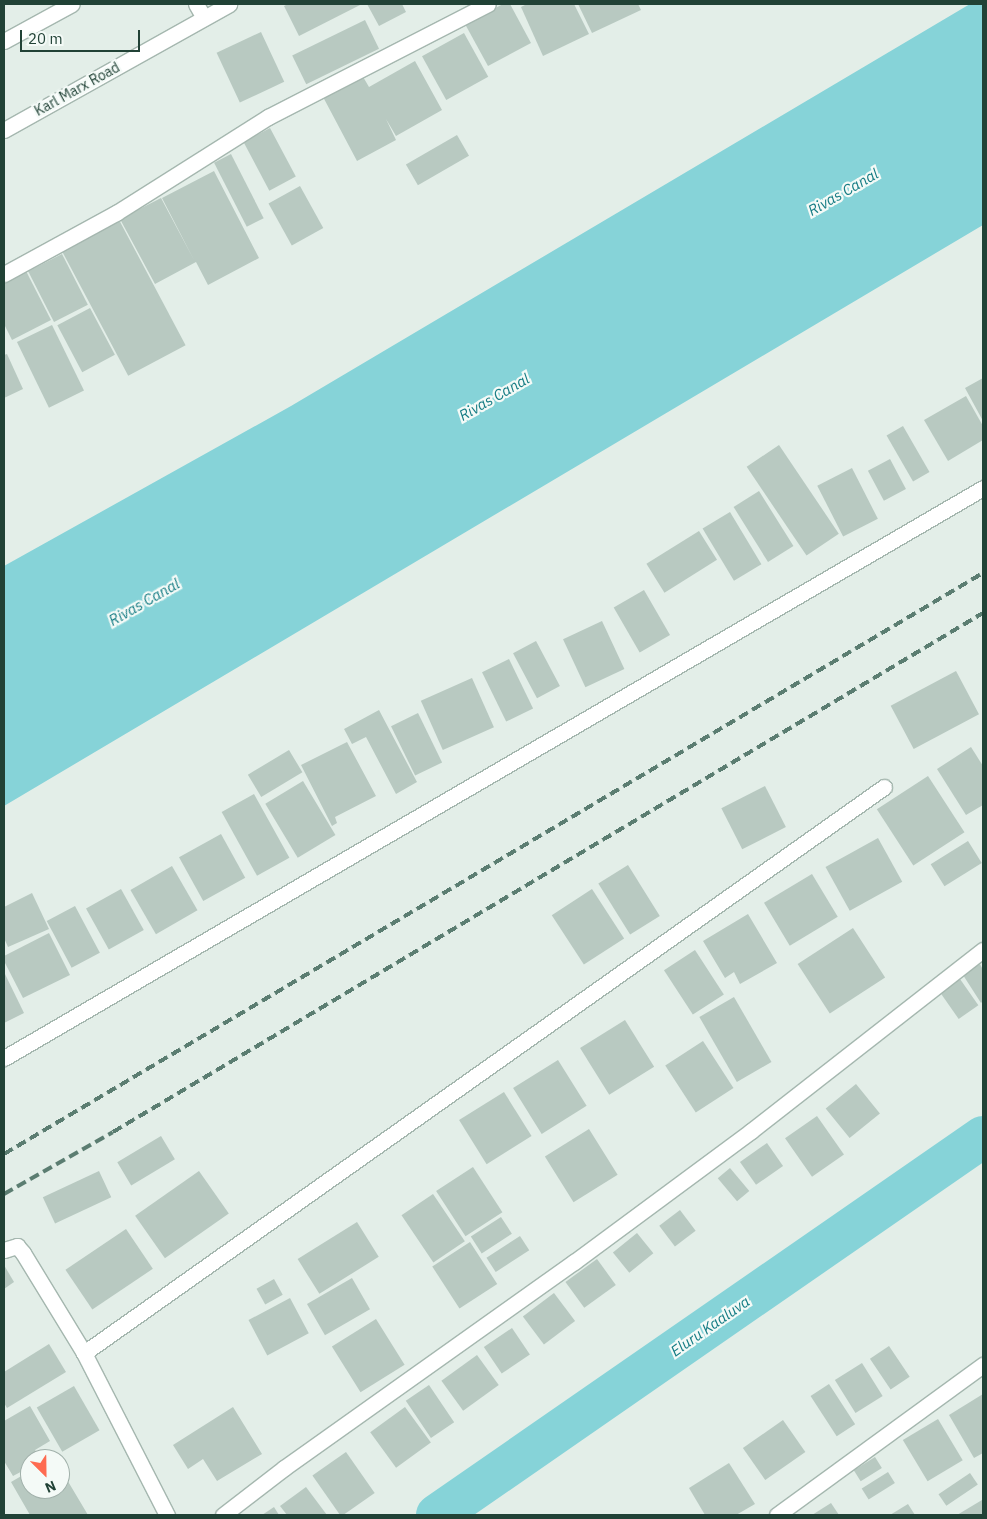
<!DOCTYPE html>
<style>
body{margin:0}
#map{position:relative;width:987px;height:1519px;overflow:hidden;background:#e3eee8;font-family:"IBM Plex Sans",sans-serif}
div>[style]{position:absolute}
.water>*{inset:0;background:#86d3d8}
.canal>*{height:42px;margin:-21px;padding:0 21px;transform-origin:21px;border-radius:21px;background:#86d3d8}
.building>*{inset:0;background:#b8c9c1;transform-origin:0 0}
.roads{filter:drop-shadow(1px 0 #a5b7af) drop-shadow(-1px 0 #a5b7af) drop-shadow(0 1px #a5b7af) drop-shadow(0 -1px #a5b7af)}
.minor>*{height:15px;margin:-7.5px;padding:0 7.5px;transform-origin:7.5px;border-radius:7.5px;background:#fff}
.secondary>*{height:15px;margin:-7.5px;padding:0 7.5px;transform-origin:7.5px;border-radius:7.5px;background:#fff}
.rail>*{height:4px;margin-top:-2px;transform-origin:0;background:repeating-linear-gradient(90deg,#5b7d71 0 10px,transparent 0 15px)}
span{translate:-50% -50%;white-space:nowrap;text-align:center;line-height:1.15;-webkit-text-stroke:4.5px #f4faf7;paint-order:stroke}
.street-label{font-size:14px;color:#214236}
.water-label{font-size:15px;color:#157c84;font-style:italic}
.frame{position:absolute;inset:0;border:5px solid #214236;pointer-events:none}
.north{position:absolute;left:20px;top:1449px;width:50px;height:50px;box-sizing:border-box;background:#f4faf7;border:1px solid #a0b0aa;border-radius:50%;rotate:157deg;font-size:14px;font-weight:700;line-height:20px;text-align:center;color:#214236}
.north::after{content:'';display:block;margin:auto;width:18px;height:22px;background:#fe6b51;clip-path:polygon(50% 0,100% 100%,50% 72%,0 100%)}
.scale{position:absolute;left:20px;top:30px;width:120px;height:22px;box-sizing:border-box;border:2px solid #214236;border-top:0;padding-left:6px;font-size:15px;line-height:18px;white-space:nowrap;color:#214236;-webkit-text-stroke:4px #f4faf7;paint-order:stroke}
</style>
<div id="map">
<div class="water">
<i style="clip-path:polygon(970px 4px,983px 4px,983px 225px,4px 806px,4px 566px,291px 406px)"></i>
</div>
<div class="canal">
<i style="left:437px;top:1515px;width:664px;rotate:-34.7deg"></i>
</div>
<div class="building">
<i style="clip-path:polygon(288px 4px,362px 4px,299px 36px,284px 6px)"></i>
<i style="clip-path:polygon(367px 4px,402px 4px,406px 12px,379px 26px)"></i>
<i style="clip-path:polygon(503px 4px,510px 4px,531px 43px,488px 66px,465px 24px)"></i>
<i style="clip-path:polygon(527px 4px,574px 4px,589px 34px,543px 56px,521px 7px)"></i>
<i style="clip-path:polygon(578px 4px,638px 4px,641px 10px,592px 33px)"></i>
<i style="left:365px;top:20px;width:32px;height:81px;rotate:64deg"></i>
<i style="left:261px;top:32px;width:55px;height:49px;rotate:65deg"></i>
<i style="left:464px;top:33px;width:50px;height:48px;rotate:61deg"></i>
<i style="clip-path:polygon(415px 61px,442px 110px,396px 136px,386px 119px,396px 140px,357px 161px,322px 95px,362px 75px,369px 87px)"></i>
<i style="left:270px;top:128px;width:55px;height:30px;rotate:62deg"></i>
<i style="left:457px;top:135px;width:24px;height:59px;rotate:60deg"></i>
<i style="left:231px;top:154px;width:72px;height:19px;rotate:63deg"></i>
<i style="clip-path:polygon(214px 171px,259px 258px,208px 285px,196px 262px,155px 284px,120px 219px,161px 198px,194px 260px,162px 198px)"></i>
<i style="left:300px;top:186px;width:48px;height:36px;rotate:61deg"></i>
<i style="left:118px;top:218px;width:144px;height:65px;rotate:62deg"></i>
<i style="left:62px;top:254px;width:57px;height:38px;rotate:63deg"></i>
<i style="clip-path:polygon(25px 269px,51px 320px,12px 340px,4px 324px,4px 280px)"></i>
<i style="left:90px;top:308px;width:53px;height:37px;rotate:62deg"></i>
<i style="left:52px;top:325px;width:73px;height:39px;rotate:64deg"></i>
<i style="clip-path:polygon(7px 354px,23px 389px,4px 398px,4px 355px)"></i>
<i style="clip-path:polygon(983px 378px,983px 421px,965px 388px)"></i>
<i style="clip-path:polygon(966px 396px,983px 426px,983px 440px,948px 461px,924px 420px)"></i>
<i style="left:903px;top:426px;width:53px;height:19px;rotate:60deg"></i>
<i style="left:779px;top:445px;width:107px;height:39px;rotate:56deg"></i>
<i style="left:890px;top:459px;width:34px;height:25px;rotate:62deg"></i>
<i style="left:852px;top:468px;width:57px;height:39px;rotate:63deg"></i>
<i style="left:759px;top:491px;width:65px;height:30px;rotate:58deg"></i>
<i style="left:730px;top:512px;width:61px;height:32px;rotate:59deg"></i>
<i style="left:699px;top:531px;width:34px;height:62px;rotate:58deg"></i>
<i style="left:644px;top:590px;width:52px;height:35px;rotate:60deg"></i>
<i style="left:602px;top:621px;width:53px;height:43px;rotate:65deg"></i>
<i style="left:536px;top:641px;width:51px;height:26px;rotate:62deg"></i>
<i style="left:509px;top:659px;width:55px;height:30px;rotate:64deg"></i>
<i style="left:956px;top:671px;width:49px;height:74px;rotate:62deg"></i>
<i style="left:472px;top:678px;width:54px;height:56px;rotate:66deg"></i>
<i style="clip-path:polygon(379px 710px,417px 782px,396px 794px,366px 737px,352px 744px,344px 729px)"></i>
<i style="left:418px;top:713px;width:55px;height:30px;rotate:64deg"></i>
<i style="clip-path:polygon(347px 742px,376px 796px,335px 817px,337px 823px,332px 826px,301px 765px)"></i>
<i style="clip-path:polygon(971px 747px,983px 766px,983px 805px,966px 815px,937px 769px)"></i>
<i style="left:289px;top:750px;width:26px;height:48px;rotate:59deg"></i>
<i style="left:928px;top:776px;width:67px;height:61px;rotate:57deg"></i>
<i style="left:303px;top:781px;width:63px;height:44px;rotate:59deg"></i>
<i style="left:765px;top:786px;width:46px;height:49px;rotate:63deg"></i>
<i style="left:254px;top:794px;width:73px;height:37px;rotate:61deg"></i>
<i style="left:221px;top:834px;width:50px;height:48px;rotate:61deg"></i>
<i style="left:878px;top:838px;width:50px;height:60px;rotate:61deg"></i>
<i style="left:968px;top:841px;width:26px;height:44px;rotate:58deg"></i>
<i style="left:628px;top:865px;width:60px;height:35px;rotate:58deg"></i>
<i style="left:172px;top:866px;width:51px;height:48px;rotate:60deg"></i>
<i style="left:812px;top:874px;width:50px;height:56px;rotate:59deg"></i>
<i style="left:121px;top:889px;width:47px;height:40px;rotate:61deg"></i>
<i style="left:592px;top:889px;width:59px;height:48px;rotate:57deg"></i>
<i style="clip-path:polygon(32px 893px,49px 929px,8px 947px,4px 938px,4px 907px)"></i>
<i style="left:75px;top:906px;width:53px;height:32px;rotate:62deg"></i>
<i style="clip-path:polygon(748px 914px,777px 963px,740px 984px,734px 972px,725px 978px,703px 941px)"></i>
<i style="left:853px;top:928px;width:59px;height:66px;rotate:57deg"></i>
<i style="clip-path:polygon(49px 933px,70px 975px,23px 998px,4px 961px,4px 956px)"></i>
<i style="left:695px;top:950px;width:53px;height:37px;rotate:57deg"></i>
<i style="clip-path:polygon(980px 964px,983px 970px,983px 1001px,981px 1003px,963px 975px)"></i>
<i style="clip-path:polygon(4px 972px,24px 1013px,4px 1023px)"></i>
<i style="left:960px;top:979px;width:32px;height:24px;rotate:55deg"></i>
<i style="left:734px;top:997px;width:75px;height:40px;rotate:60deg"></i>
<i style="left:625px;top:1020px;width:55px;height:53px;rotate:58deg"></i>
<i style="left:703px;top:1041px;width:56px;height:45px;rotate:57deg"></i>
<i style="left:558px;top:1060px;width:54px;height:53px;rotate:58deg"></i>
<i style="left:856px;top:1084px;width:38px;height:39px;rotate:51deg"></i>
<i style="left:504px;top:1092px;width:52px;height:53px;rotate:58deg"></i>
<i style="left:817px;top:1116px;width:47px;height:39px;rotate:55deg"></i>
<i style="left:589px;top:1129px;width:54px;height:52px;rotate:58deg"></i>
<i style="left:161px;top:1136px;width:27px;height:51px;rotate:59deg"></i>
<i style="left:767px;top:1143px;width:28px;height:33px;rotate:55deg"></i>
<i style="left:473px;top:1167px;width:54px;height:44px;rotate:57deg"></i>
<i style="left:730px;top:1168px;width:30px;height:16px;rotate:50deg"></i>
<i style="left:99px;top:1171px;width:29px;height:62px;rotate:65deg"></i>
<i style="left:199px;top:1171px;width:52px;height:78px;rotate:55deg"></i>
<i style="left:433px;top:1194px;width:57px;height:38px;rotate:56deg"></i>
<i style="left:680px;top:1210px;width:26px;height:26px;rotate:53deg"></i>
<i style="left:501px;top:1217px;width:20px;height:36px;rotate:57deg"></i>
<i style="left:357px;top:1222px;width:41px;height:70px;rotate:58deg"></i>
<i style="left:126px;top:1229px;width:48px;height:73px;rotate:56deg"></i>
<i style="left:637px;top:1233px;width:26px;height:31px;rotate:51deg"></i>
<i style="left:520px;top:1236px;width:17px;height:40px;rotate:57deg"></i>
<i style="left:470px;top:1242px;width:50px;height:45px;rotate:57deg"></i>
<i style="left:597px;top:1259px;width:32px;height:39px;rotate:54deg"></i>
<i style="clip-path:polygon(4px 1265px,14px 1282px,4px 1289px)"></i>
<i style="left:352px;top:1278px;width:36px;height:52px;rotate:60deg"></i>
<i style="left:274px;top:1279px;width:18px;height:20px;rotate:61deg"></i>
<i style="left:554px;top:1293px;width:35px;height:39px;rotate:53deg"></i>
<i style="left:290px;top:1298px;width:40px;height:47px;rotate:62deg"></i>
<i style="left:376px;top:1319px;width:54px;height:52px;rotate:58deg"></i>
<i style="left:512px;top:1328px;width:32px;height:34px;rotate:56deg"></i>
<i style="clip-path:polygon(49px 1344px,66px 1372px,7px 1408px,4px 1403px,4px 1372px)"></i>
<i style="left:889px;top:1346px;width:37px;height:23px;rotate:56deg"></i>
<i style="left:477px;top:1355px;width:37px;height:44px;rotate:54deg"></i>
<i style="left:862px;top:1363px;width:39px;height:32px;rotate:58deg"></i>
<i style="left:829px;top:1384px;width:48px;height:22px;rotate:57deg"></i>
<i style="left:429px;top:1385px;width:45px;height:28px;rotate:56deg"></i>
<i style="left:74px;top:1386px;width:51px;height:43px;rotate:60deg"></i>
<i style="clip-path:polygon(983px 1394px,983px 1453px,974px 1458px,949px 1415px)"></i>
<i style="clip-path:polygon(30px 1406px,50px 1441px,35px 1450px,40px 1459px,30px 1459px,30px 1467px,13px 1476px,4px 1461px,4px 1421px)"></i>
<i style="clip-path:polygon(233px 1407px,262px 1454px,217px 1481px,203px 1459px,188px 1469px,173px 1445px)"></i>
<i style="left:405px;top:1407px;width:44px;height:43px;rotate:54deg"></i>
<i style="left:938px;top:1419px;width:48px;height:41px;rotate:59deg"></i>
<i style="left:783px;top:1420px;width:39px;height:49px;rotate:55deg"></i>
<i style="left:346px;top:1452px;width:50px;height:41px;rotate:55deg"></i>
<i style="left:875px;top:1457px;width:13px;height:25px;rotate:58deg"></i>
<i style="clip-path:polygon(729px 1463px,755px 1504px,736px 1515px,705px 1515px,689px 1488px)"></i>
<i style="clip-path:polygon(60px 1468px,88px 1515px,30px 1515px,11px 1482px,30px 1471px,30px 1489px,60px 1489px)"></i>
<i style="left:888px;top:1472px;width:13px;height:31px;rotate:58deg"></i>
<i style="left:970px;top:1473px;width:14px;height:38px;rotate:56deg"></i>
<i style="clip-path:polygon(306px 1487px,327px 1515px,287px 1515px,280px 1506px)"></i>
<i style="clip-path:polygon(982px 1500px,983px 1515px,957px 1515px)"></i>
<i style="clip-path:polygon(831px 1503px,839px 1515px,812px 1515px)"></i>
<i style="clip-path:polygon(908px 1504px,915px 1515px,890px 1515px)"></i>
<i style="clip-path:polygon(274px 1507px,279px 1515px,262px 1515px)"></i>
</div>
<div class="roads">
<div class="minor">
<i style="left:196px;top:4px;width:16px;rotate:60deg"></i>
<i style="left:4px;top:274px;width:128px;rotate:-28.6deg"></i>
<i style="left:116px;top:213px;width:180px;rotate:-32.3deg"></i>
<i style="left:268px;top:117px;width:247px;rotate:-27.2deg"></i>
<i style="left:4px;top:1058px;width:1133px;rotate:-30.21deg"></i>
<i style="left:4px;top:1250px;width:14px;rotate:-17deg"></i>
<i style="left:17px;top:1246px;width:9px;rotate:49deg"></i>
<i style="left:23px;top:1253px;width:117px;rotate:58.6deg"></i>
<i style="left:84px;top:1353px;width:182px;rotate:62.9deg"></i>
<i style="left:84px;top:1353px;width:980px;rotate:-35.28deg"></i>
<i style="left:223px;top:1515px;width:77px;rotate:-37.6deg"></i>
<i style="left:284px;top:1468px;width:356px;rotate:-35.4deg"></i>
<i style="left:574px;top:1262px;width:220px;rotate:-36.5deg"></i>
<i style="left:751px;top:1131px;width:294px;rotate:-38deg"></i>
<i style="left:777px;top:1515px;width:255px;rotate:-36.1deg"></i>
</div>
<div class="secondary">
<i style="left:4px;top:41px;width:77px;rotate:-28.6deg"></i>
<i style="left:4px;top:130px;width:258px;rotate:-29.2deg"></i>
</div>
</div>
<div class="rail">
<i style="left:4px;top:1154px;width:1138px;rotate:-30.69deg"></i>
<i style="left:4px;top:1194px;width:125px;rotate:-29.6deg"></i>
<i style="left:113px;top:1132px;width:1013px;rotate:-30.82deg"></i>
</div>
<div class="street-label">
<span style="left:77px;top:89px;rotate:-29deg">Karl Marx Road</span>
</div>
<div class="water-label">
<span style="left:843px;top:192px;rotate:-30deg">Rivas Canal</span>
<span style="left:494px;top:397px;rotate:-30deg">Rivas Canal</span>
<span style="left:144px;top:602px;rotate:-30deg">Rivas Canal</span>
<span style="left:710px;top:1326px;rotate:-35deg">Eluru Kaaluva</span>
</div>
<div class="frame"></div>
<div class="north">N</div>
<div class="scale">20 m</div>
</div>
